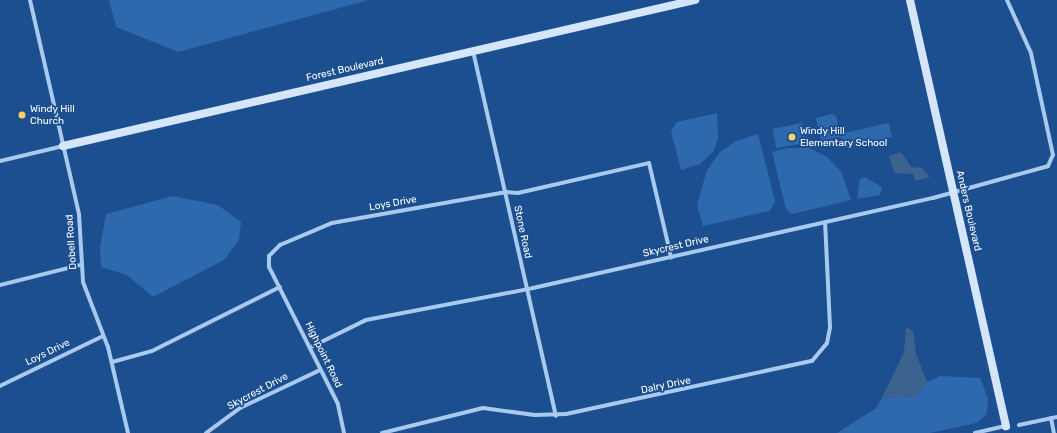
<!DOCTYPE html>
<style>
body{margin:0}
#map{position:relative;width:1057px;height:433px;overflow:hidden;background:#1b4f8f;font-family:Rubik,sans-serif}
div>[style]{position:absolute}
.green>*{inset:0;background:#2e69ad;transform-origin:0 0}
.water>*{inset:0;background:#3c6290}
.street>*{height:4px;margin:-2px;padding:0 2px;transform-origin:2px;border-radius:2px;background:#a9c9ee}
.secondary>*{height:8px;margin:-4px;padding:0 4px;transform-origin:4px;border-radius:4px;background:#d6e6fa}
.dots>*{width:11px;height:11px;translate:-50% -50%;box-sizing:border-box;border:2px solid #1b4f8f;border-radius:50%}
span{translate:-50% -50%;white-space:nowrap;text-align:center;line-height:1.15;-webkit-text-stroke:3.5px #1b4f8f;paint-order:stroke}
.street-label{font-size:10px;color:#fff}
.poi-label{font-size:10px;color:#fff}
.left{translate:0 -50%;text-align:left}
</style>
<div id="map">
<div class="green">
<i style="clip-path:polygon(109px 0,369px 0,178px 52px,116px 27px)"></i>
<i style="clip-path:polygon(717px 113px,718px 138px,714px 151px,700px 164px,681px 170px,671px 131px,677px 122px)"></i>
<i style="clip-path:polygon(831px 114px,836px 116px,840px 134px,889px 123px,892px 137px,846px 147px,841px 137px,821px 140px,816px 118px)"></i>
<i style="left:802px;top:123px;width:20px;height:30px;rotate:79deg"></i>
<i style="clip-path:polygon(758px 134px,775px 201px,770px 211px,703px 226px,697px 205px,707px 170px,720px 152px,736px 141px)"></i>
<i style="clip-path:polygon(787px 148px,809px 148px,827px 157px,841px 171px,851px 200px,792px 214px,786px 209px,772px 152px)"></i>
<i style="clip-path:polygon(864px 177px,882px 187px,880px 195px,857px 199px,860px 179px)"></i>
<i style="clip-path:polygon(173px 196px,218px 205px,241px 222px,239px 240px,224px 260px,153px 297px,127px 275px,101px 267px,100px 248px,106px 214px)"></i>
<i style="clip-path:polygon(940px 376px,980px 378px,988px 398px,987px 414px,976px 423px,930px 433px,837px 433px,876px 408px,882px 398px,917px 396px,927px 382px)"></i>
</div>
<div class="water">
<i style="clip-path:polygon(901px 152px,912px 168px,921px 167px,930px 177px,916px 181px,913px 174px,894px 173px,889px 156px)"></i>
<i style="clip-path:polygon(906px 327px,913px 331px,916px 354px,927px 382px,917px 396px,882px 398px,904px 352px)"></i>
</div>
<div class="street">
<i style="left:30px;top:0;width:220px;rotate:77.1deg"></i>
<i style="left:79px;top:214px;width:68px;rotate:86.6deg"></i>
<i style="left:83px;top:282px;width:70px;rotate:69deg"></i>
<i style="left:108px;top:347px;width:88px;rotate:76.9deg"></i>
<i style="left:473px;top:51px;width:374px;rotate:77.2deg"></i>
<i style="left:0;top:161px;width:65px;rotate:-13.4deg"></i>
<i style="left:0;top:285px;width:82px;rotate:-14deg"></i>
<i style="left:311px;top:347px;width:61px;rotate:-26.1deg"></i>
<i style="left:366px;top:320px;width:170px;rotate:-10.8deg"></i>
<i style="left:533px;top:288px;width:410px;rotate:-12.7deg"></i>
<i style="left:933px;top:198px;width:119px;rotate:-15.5deg"></i>
<i style="left:1048px;top:166px;width:12px;rotate:-66deg"></i>
<i style="left:1053px;top:155px;width:104px;rotate:-102.2deg"></i>
<i style="left:1031px;top:53px;width:58px;rotate:-114.4deg"></i>
<i style="left:112px;top:362px;width:41px;rotate:-15.4deg"></i>
<i style="left:152px;top:351px;width:143px;rotate:-26.6deg"></i>
<i style="left:0;top:386px;width:114px;rotate:-25.9deg"></i>
<i style="left:1051px;top:418px;width:15px;rotate:79deg"></i>
<i style="left:1019px;top:425px;width:39px;rotate:-12deg"></i>
<i style="left:206px;top:433px;width:42px;rotate:-36.3deg"></i>
<i style="left:240px;top:408px;width:89px;rotate:-25.4deg"></i>
<i style="left:344px;top:433px;width:30px;rotate:-102deg"></i>
<i style="left:338px;top:404px;width:153px;rotate:-116.7deg"></i>
<i style="left:269px;top:267px;width:11px;rotate:-90deg"></i>
<i style="left:269px;top:256px;width:16px;rotate:-45deg"></i>
<i style="left:280px;top:245px;width:56px;rotate:-22.9deg"></i>
<i style="left:332px;top:223px;width:177px;rotate:-10.1deg"></i>
<i style="left:506px;top:192px;width:12px;rotate:5deg"></i>
<i style="left:518px;top:193px;width:134px;rotate:-12.9deg"></i>
<i style="left:649px;top:163px;width:97px;rotate:76.8deg"></i>
<i style="left:382px;top:433px;width:104px;rotate:-13.9deg"></i>
<i style="left:483px;top:408px;width:52px;rotate:7.7deg"></i>
<i style="left:535px;top:415px;width:31px;rotate:-2deg"></i>
<i style="left:566px;top:414px;width:252px;rotate:-12.2deg"></i>
<i style="left:812px;top:361px;width:23px;rotate:-50deg"></i>
<i style="left:827px;top:343px;width:16px;rotate:-79deg"></i>
<i style="left:830px;top:327px;width:105px;rotate:-92.7deg"></i>
<i style="left:975px;top:433px;width:32px;rotate:-13deg"></i>
</div>
<div class="secondary">
<i style="left:910px;top:0;width:437px;rotate:77.3deg"></i>
<i style="left:63px;top:146px;width:649px;rotate:-13.01deg"></i>
</div>
<div class="dots">
<i style="left:22px;top:115px;background:#ffd166"></i>
<i style="left:792px;top:137px;background:#ffd166"></i>
</div>
<div class="street-label">
<span style="left:345px;top:70px;rotate:-13deg">Forest Boulevard</span>
<span style="left:393px;top:204px;rotate:-10deg">Loys Drive</span>
<span style="left:968px;top:211px;rotate:77deg">Anders Boulevard</span>
<span style="left:522px;top:232px;rotate:78deg">Stone Road</span>
<span style="left:72px;top:242px;rotate:-94deg">Dobell Road</span>
<span style="left:676px;top:247px;rotate:-13deg">Skycrest Drive</span>
<span style="left:48px;top:353px;rotate:-26deg">Loys Drive</span>
<span style="left:323px;top:355px;rotate:64deg">Highpoint Road</span>
<span style="left:666px;top:386px;rotate:-12deg">Dalry Drive</span>
<span style="left:258px;top:392px;rotate:-28deg">Skycrest Drive</span>
</div>
<div class="poi-label">
<span class="left" style="left:30px;top:115px">Windy Hill<br>Church</span>
<span class="left" style="left:800px;top:137px">Windy Hill<br>Elementary School</span>
</div>
</div>
